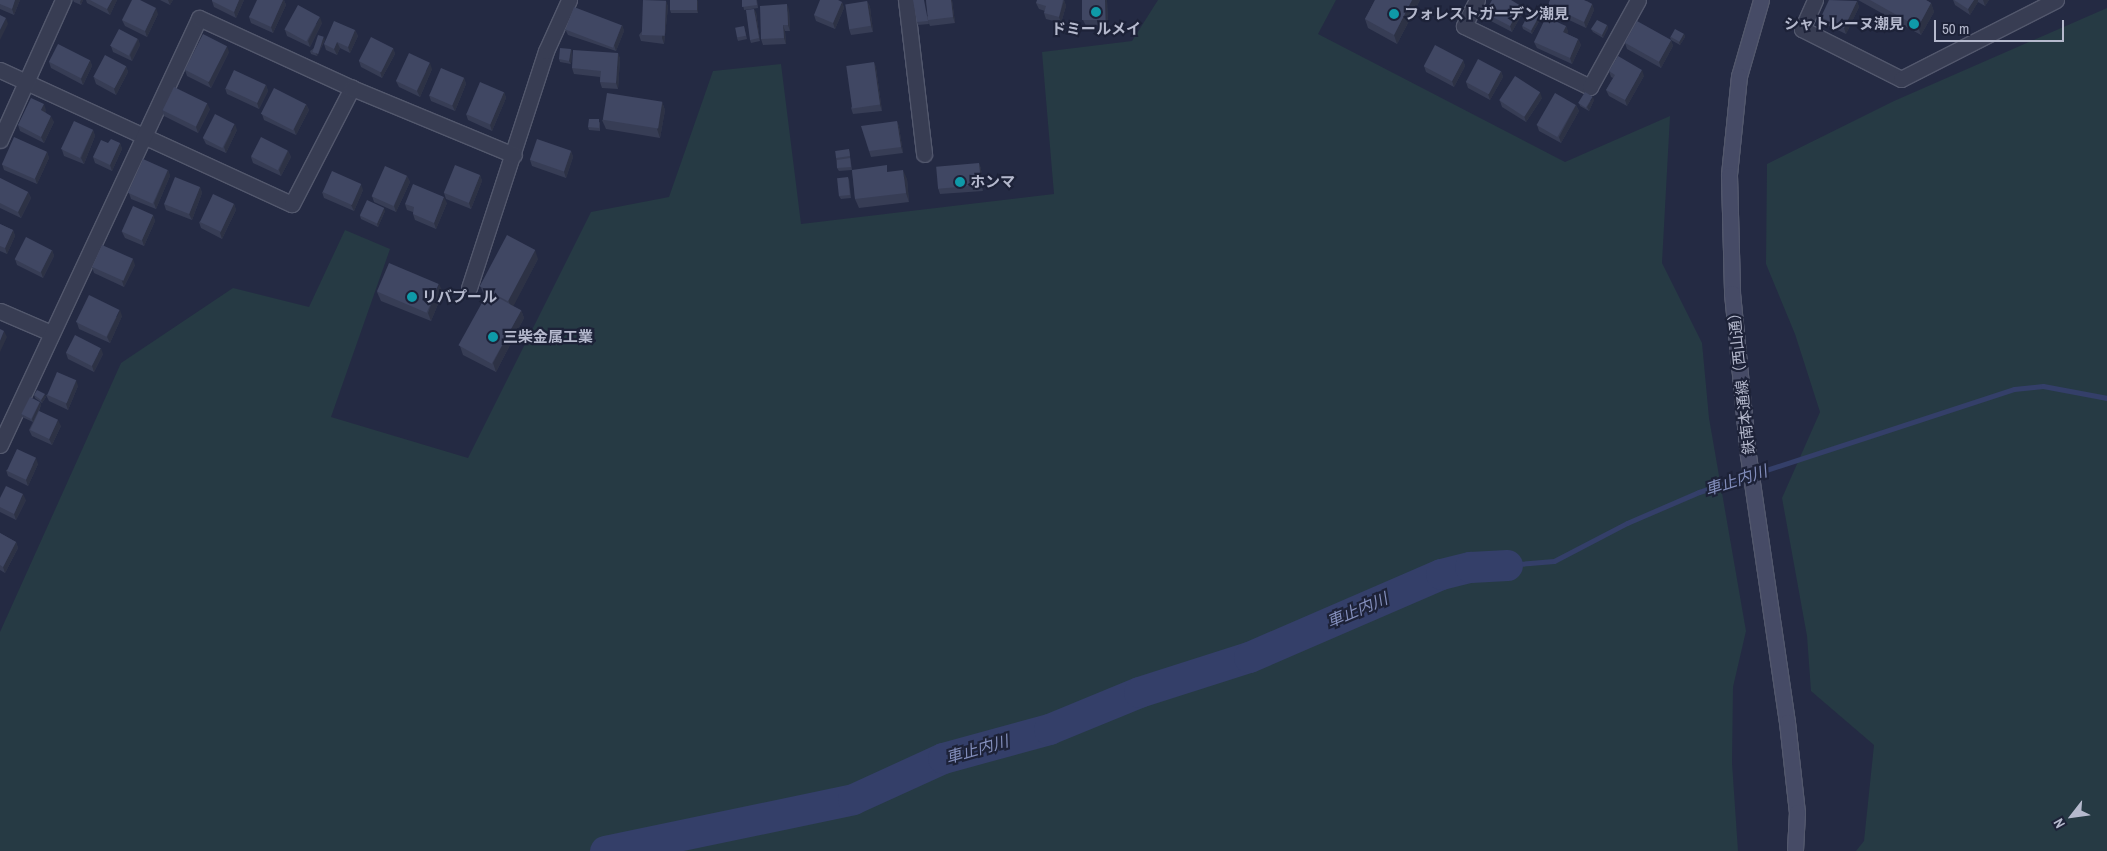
<!DOCTYPE html>
<meta charset="utf-8">
<style>
body{margin:0}
#map{position:relative;width:2107px;height:851px;overflow:hidden;background:#242a43;font-family:"Archivo Narrow","Noto Sans JP",sans-serif}
div>[style]{position:absolute}
.green>*{inset:0;background:#263a44}
.stream>*{height:5px;margin:-2.5px;padding:0 2.5px;transform-origin:2.5px;border-radius:2.5px;background:#343f69}
.river>*{height:31px;margin:-15.5px;padding:0 15.5px;transform-origin:15.5px;border-radius:15.5px;background:#343f69}
.roads{filter:drop-shadow(1px 0 #53586d) drop-shadow(-1px 0 #53586d) drop-shadow(0 1px #53586d) drop-shadow(0 -1px #53586d)}
.street>*{height:15px;margin:-7.5px;padding:0 7.5px;transform-origin:7.5px;border-radius:7.5px;background:#383d53}
.secondary>*{height:15px;margin:-7.5px;padding:0 7.5px;transform-origin:7.5px;border-radius:7.5px;background:#464b66}
.wall>*{inset:0;background:#373d55}
.shaded-wall>*{inset:0;background:#2d3245}
.building>*{inset:0;background:#404763;transform-origin:0 0}
.dots>*{width:14px;height:14px;translate:-50% -50%;box-sizing:border-box;border:2px solid #1d2238;border-radius:50%}
span{translate:-50% -50%;white-space:nowrap;text-align:center;line-height:1.15;-webkit-text-stroke:4.5px #1d2238;paint-order:stroke}
.poi-label{font-size:15px;color:#b5b9cd;font-weight:700}
.left{translate:0 -50%;text-align:left}
.right{translate:-100% -50%;text-align:right}
.street-label{font-size:15px;color:#b5b9cd}
.water-label{font-size:16px;color:#828dba;font-style:italic}
.north{position:absolute;left:2047px;top:791px;width:50px;height:50px;-webkit-text-stroke:4px #1d2238;paint-order:stroke;rotate:240deg;font-size:14px;font-weight:700;line-height:20px;text-align:center;color:#b5b9cd}
.north::after{content:'';display:block;margin:auto;width:18px;height:22px;background:#b5b9cd;clip-path:polygon(50% 0,100% 100%,50% 72%,0 100%)}
.scale{position:absolute;left:1934px;top:20px;width:130px;height:22px;box-sizing:border-box;border:2px solid #b5b9cd;border-top:0;padding-left:6px;font-size:15px;line-height:18px;white-space:nowrap;color:#b5b9cd;-webkit-text-stroke:4px #1d2238;paint-order:stroke}
</style>
<div id="map">
<div class="green">
<i style="clip-path:polygon(1158px 0,1336px 0,1318px 34px,1565px 162px,1670px 116px,1662px 263px,1702px 343px,1709px 418px,1746px 631px,1733px 687px,1732px 763px,1738px 851px,0 851px,0 632px,121px 363px,233px 288px,309px 307px,345px 230px,390px 249px,331px 417px,468px 458px,591px 212px,669px 197px,713px 71px,781px 64px,801px 224px,1054px 194px,1042px 52px,1132px 41px)"></i>
<i style="clip-path:polygon(2107px 8px,2107px 851px,1856px 851px,1864px 841px,1874px 745px,1811px 691px,1807px 636px,1782px 498px,1820px 412px,1795px 334px,1766px 264px,1767px 164px,1894px 101px)"></i>
</div>
<div class="stream">
<i style="left:1507px;top:565px;width:47px;rotate:-4.9deg"></i>
<i style="left:1554px;top:561px;width:82px;rotate:-27.5deg"></i>
<i style="left:1627px;top:523px;width:78px;rotate:-23.3deg"></i>
<i style="left:1699px;top:492px;width:331px;rotate:-18.1deg"></i>
<i style="left:2014px;top:389px;width:29px;rotate:-6deg"></i>
<i style="left:2043px;top:386px;width:65px;rotate:10.6deg"></i>
</div>
<div class="river">
<i style="left:605px;top:851px;width:253px;rotate:-11.8deg"></i>
<i style="left:853px;top:799px;width:99px;rotate:-24.5deg"></i>
<i style="left:943px;top:758px;width:110px;rotate:-15.3deg"></i>
<i style="left:1049px;top:729px;width:97px;rotate:-22.3deg"></i>
<i style="left:1139px;top:692px;width:115px;rotate:-17.7deg"></i>
<i style="left:1249px;top:657px;width:209px;rotate:-23.4deg"></i>
<i style="left:1441px;top:574px;width:30px;rotate:-14deg"></i>
<i style="left:1470px;top:567px;width:37px;rotate:-3deg"></i>
</div>
<div class="roads">
<div class="street">
<i style="left:906px;top:0;width:155px;rotate:83.3deg"></i>
<i style="left:1477px;top:0;width:29px;rotate:117deg"></i>
<i style="left:1464px;top:26px;width:140px;rotate:25.8deg"></i>
<i style="left:1590px;top:87px;width:99px;rotate:-61.1deg"></i>
<i style="left:1815px;top:0;width:32px;rotate:114deg"></i>
<i style="left:1802px;top:29px;width:111px;rotate:26.8deg"></i>
<i style="left:1901px;top:79px;width:174px;rotate:-27deg"></i>
<i style="left:0;top:70px;width:321px;rotate:24.7deg"></i>
<i style="left:292px;top:204px;width:131px;rotate:-62.7deg"></i>
<i style="left:0;top:140px;width:154px;rotate:-65.8deg"></i>
<i style="left:469px;top:288px;width:249px;rotate:-72deg"></i>
<i style="left:546px;top:51px;width:56px;rotate:-65.7deg"></i>
<i style="left:0;top:311px;width:56px;rotate:23.3deg"></i>
<i style="left:0;top:445px;width:471px;rotate:-65deg"></i>
<i style="left:199px;top:18px;width:168px;rotate:24.6deg"></i>
<i style="left:352px;top:88px;width:175px;rotate:22.5deg"></i>
</div>
<div class="secondary">
<i style="left:1761px;top:0;width:79px;rotate:106.1deg"></i>
<i style="left:1739px;top:76px;width:100px;rotate:95.8deg"></i>
<i style="left:1729px;top:175px;width:118px;rotate:88.5deg"></i>
<i style="left:1732px;top:293px;width:163px;rotate:84.4deg"></i>
<i style="left:1748px;top:455px;width:270px;rotate:81.7deg"></i>
<i style="left:1787px;top:722px;width:91px;rotate:83.7deg"></i>
<i style="left:1797px;top:812px;width:39px;rotate:93deg"></i>
</div>
</div>
<div class="wall">
<i style="clip-path:polygon(0 0,20px 0,14px 15px,0 9px)"></i>
<i style="clip-path:polygon(73px 0,83px 0,81px 5px,74px 2px)"></i>
<i style="clip-path:polygon(86px 0,117px 0,110px 15px,87px 3px)"></i>
<i style="clip-path:polygon(160px 0,173px 0,170px 5px)"></i>
<i style="clip-path:polygon(212px 0,244px 0,236px 18px,214px 7px,212px 1px)"></i>
<i style="clip-path:polygon(283px 0,284px 0,286px 5px,273px 33px,251px 23px,249px 17px)"></i>
<i style="clip-path:polygon(670px 0,697px 0,698px 13px,671px 13px,670px 10px)"></i>
<i style="clip-path:polygon(742px 0,757px 0,758px 8px,744px 10px)"></i>
<i style="clip-path:polygon(926px 0,952px 0,955px 23px,930px 26px,928px 21px,929px 24px,918px 25px,917px 22px,928px 16px)"></i>
<i style="clip-path:polygon(1064px 0,1066px 6px,1061px 23px,1046px 19px,1044px 13px,1045px 11px,1039px 9px,1036px 3px)"></i>
<i style="clip-path:polygon(1107px 0,1108px 25px,1086px 26px,1083px 20px)"></i>
<i style="clip-path:polygon(1375px 0,1420px 0,1397px 44px,1368px 28px,1365px 19px)"></i>
<i style="clip-path:polygon(1858px 0,1926px 0,1931px 3px,1934px 12px,1921px 35px)"></i>
<i style="clip-path:polygon(1953px 0,1989px 0,1985px 6px,1978px 2px,1970px 15px,1955px 5px)"></i>
<i style="clip-path:polygon(666px 1px,668px 7px,664px 44px,641px 41px,639px 35px)"></i>
<i style="clip-path:polygon(867px 1px,870px 7px,873px 32px,851px 35px,849px 29px)"></i>
<i style="clip-path:polygon(1587px 1px,1592px 4px,1594px 10px,1586px 28px,1550px 11px,1548px 5px)"></i>
<i style="clip-path:polygon(1857px 1px,1859px 7px,1846px 34px,1823px 23px,1821px 17px)"></i>
<i style="clip-path:polygon(842px 2px,844px 8px,835px 29px,816px 21px,814px 15px)"></i>
<i style="clip-path:polygon(789px 10px,790px 31px,785px 31px,786px 44px,763px 45px,761px 39px)"></i>
<i style="clip-path:polygon(756px 12px,760px 41px,751px 43px,750px 40px)"></i>
<i style="clip-path:polygon(1523px 12px,1512px 32px,1487px 19px,1485px 13px)"></i>
<i style="clip-path:polygon(158px 14px,147px 37px,125px 26px,122px 20px)"></i>
<i style="clip-path:polygon(1541px 18px,1532px 34px,1523px 29px,1522px 26px)"></i>
<i style="clip-path:polygon(322px 23px,310px 47px,287px 36px,285px 30px)"></i>
<i style="clip-path:polygon(622px 25px,624px 31px,616px 51px,568px 35px,565px 29px)"></i>
<i style="clip-path:polygon(1607px 25px,1608px 28px,1603px 38px,1593px 32px,1591px 29px)"></i>
<i style="clip-path:polygon(744px 26px,747px 39px,738px 41px,737px 38px)"></i>
<i style="clip-path:polygon(1566px 26px,1568px 32px,1567px 34px,1578px 39px,1581px 45px,1572px 64px,1537px 48px,1534px 42px)"></i>
<i style="clip-path:polygon(355px 30px,358px 36px,350px 53px,340px 48px,337px 55px,326px 50px,324px 44px)"></i>
<i style="clip-path:polygon(1684px 34px,1685px 37px,1680px 45px,1671px 40px,1670px 37px)"></i>
<i style="clip-path:polygon(138px 39px,140px 45px,132px 61px,113px 52px,111px 46px)"></i>
<i style="clip-path:polygon(325px 40px,317px 56px,311px 54px,310px 51px)"></i>
<i style="clip-path:polygon(1671px 40px,1673px 46px,1661px 68px,1627px 49px,1625px 43px)"></i>
<i style="clip-path:polygon(393px 48px,395px 54px,382px 78px,361px 67px,359px 61px)"></i>
<i style="clip-path:polygon(571px 49px,572px 52px,571px 64px,560px 62px,559px 59px)"></i>
<i style="clip-path:polygon(229px 52px,211px 88px,187px 76px,185px 70px)"></i>
<i style="clip-path:polygon(618px 53px,620px 59px,618px 89px,602px 88px,600px 82px,600px 77px,574px 74px,572px 68px)"></i>
<i style="clip-path:polygon(90px 60px,92px 66px,83px 85px,51px 68px,49px 62px)"></i>
<i style="clip-path:polygon(1463px 60px,1465px 66px,1454px 87px,1426px 72px,1424px 66px)"></i>
<i style="clip-path:polygon(874px 62px,876px 68px,882px 111px,853px 114px,851px 108px)"></i>
<i style="clip-path:polygon(126px 66px,128px 72px,116px 95px,96px 84px,94px 78px)"></i>
<i style="clip-path:polygon(432px 69px,420px 97px,399px 87px,396px 81px)"></i>
<i style="clip-path:polygon(1501px 71px,1503px 77px,1490px 100px,1468px 88px,1466px 82px)"></i>
<i style="clip-path:polygon(1609px 71px,1644px 76px,1627px 106px,1609px 96px,1606px 90px,1613px 78px,1611px 77px)"></i>
<i style="clip-path:polygon(464px 78px,466px 84px,455px 111px,431px 101px,429px 95px)"></i>
<i style="clip-path:polygon(266px 85px,268px 91px,259px 109px,227px 94px,225px 88px)"></i>
<i style="clip-path:polygon(504px 92px,506px 98px,492px 131px,468px 120px,466px 114px)"></i>
<i style="clip-path:polygon(1542px 98px,1526px 122px,1502px 107px,1500px 101px)"></i>
<i style="clip-path:polygon(1594px 100px,1589px 111px,1580px 106px,1579px 103px)"></i>
<i style="clip-path:polygon(662px 102px,665px 110px,660px 138px,606px 129px,602px 120px)"></i>
<i style="clip-path:polygon(306px 104px,309px 110px,296px 135px,264px 120px,262px 114px)"></i>
<i style="clip-path:polygon(1576px 105px,1579px 111px,1561px 143px,1539px 131px,1537px 125px)"></i>
<i style="clip-path:polygon(210px 109px,198px 133px,164px 116px,162px 110px)"></i>
<i style="clip-path:polygon(46px 110px,45px 112px,54px 122px,44px 143px,20px 131px,18px 125px)"></i>
<i style="clip-path:polygon(897px 121px,899px 127px,903px 153px,871px 157px,869px 151px)"></i>
<i style="clip-path:polygon(600px 122px,600px 131px,589px 130px,588px 127px)"></i>
<i style="clip-path:polygon(93px 130px,95px 136px,84px 164px,64px 156px,62px 150px)"></i>
<i style="clip-path:polygon(237px 130px,226px 153px,206px 144px,203px 138px)"></i>
<i style="clip-path:polygon(120px 143px,122px 149px,112px 171px,95px 163px,93px 157px)"></i>
<i style="clip-path:polygon(849px 149px,852px 170px,889px 172px,907px 179px,909px 202px,859px 208px,855px 199px,852px 170px,839px 171px,837px 168px,836px 157px)"></i>
<i style="clip-path:polygon(288px 151px,291px 157px,281px 176px,253px 163px,251px 157px)"></i>
<i style="clip-path:polygon(571px 151px,573px 157px,566px 178px,532px 166px,530px 160px)"></i>
<i style="clip-path:polygon(47px 152px,49px 158px,37px 184px,4px 170px,2px 164px)"></i>
<i style="clip-path:polygon(979px 163px,981px 169px,983px 191px,940px 194px,938px 188px)"></i>
<i style="clip-path:polygon(168px 170px,170px 176px,156px 209px,131px 199px,129px 193px)"></i>
<i style="clip-path:polygon(480px 175px,482px 181px,471px 209px,446px 199px,444px 193px)"></i>
<i style="clip-path:polygon(407px 176px,410px 182px,396px 212px,374px 202px,372px 196px)"></i>
<i style="clip-path:polygon(848px 177px,849px 180px,851px 198px,841px 199px,839px 196px)"></i>
<i style="clip-path:polygon(0 178px,28px 192px,31px 198px,21px 218px,0 208px)"></i>
<i style="clip-path:polygon(200px 187px,202px 193px,192px 220px,166px 210px,164px 204px)"></i>
<i style="clip-path:polygon(363px 190px,354px 211px,324px 198px,322px 192px)"></i>
<i style="clip-path:polygon(447px 203px,436px 229px,415px 220px,413px 214px,413px 212px,407px 210px,405px 204px)"></i>
<i style="clip-path:polygon(234px 204px,236px 210px,222px 239px,201px 228px,199px 222px)"></i>
<i style="clip-path:polygon(385px 211px,378px 227px,361px 219px,360px 216px)"></i>
<i style="clip-path:polygon(153px 215px,155px 221px,144px 246px,125px 238px,122px 232px)"></i>
<i style="clip-path:polygon(0 224px,13px 230px,15px 236px,7px 254px,0 251px)"></i>
<i style="clip-path:polygon(52px 250px,54px 256px,43px 278px,17px 265px,15px 259px)"></i>
<i style="clip-path:polygon(538px 259px,513px 306px,521px 310px,524px 318px,496px 372px,463px 355px,460px 346px,486px 296px,484px 294px,480px 286px)"></i>
<i style="clip-path:polygon(135px 265px,124px 287px,94px 273px,92px 267px)"></i>
<i style="clip-path:polygon(377px 292px,443px 292px,431px 321px,381px 301px)"></i>
<i style="clip-path:polygon(122px 316px,110px 343px,79px 329px,77px 323px)"></i>
<i style="clip-path:polygon(66px 353px,103px 354px,94px 372px,68px 359px)"></i>
<i style="clip-path:polygon(78px 386px,68px 410px,49px 401px,46px 395px)"></i>
<i style="clip-path:polygon(34px 395px,46px 397px,42px 403px,35px 398px)"></i>
<i style="clip-path:polygon(40px 402px,41px 405px,39px 411px,61px 426px,52px 445px,32px 436px,29px 430px,33px 422px,22px 417px,21px 414px)"></i>
<i style="clip-path:polygon(38px 464px,28px 486px,8px 476px,6px 470px)"></i>
<i style="clip-path:polygon(0 498px,26px 500px,16px 520px,0 512px)"></i>
<i style="clip-path:polygon(0 533px,16px 542px,18px 548px,5px 573px,0 570px)"></i>
</div>
<div class="shaded-wall">
<i style="clip-path:polygon(15px 0,20px 0,14px 15px,12px 9px)"></i>
<i style="clip-path:polygon(81px 0,83px 0,81px 5px,80px 2px)"></i>
<i style="clip-path:polygon(112px 0,117px 0,110px 15px,107px 9px)"></i>
<i style="clip-path:polygon(168px 0,173px 0,170px 5px)"></i>
<i style="clip-path:polygon(239px 0,244px 0,236px 18px,234px 12px)"></i>
<i style="clip-path:polygon(283px 0,284px 0,286px 5px,273px 33px,271px 27px)"></i>
<i style="clip-path:polygon(697px 0,698px 1px,698px 13px,697px 10px)"></i>
<i style="clip-path:polygon(951px 0,952px 0,955px 23px,953px 17px)"></i>
<i style="clip-path:polygon(1064px 0,1066px 6px,1061px 23px,1059px 17px)"></i>
<i style="clip-path:polygon(1105px 0,1107px 0,1108px 25px,1106px 19px)"></i>
<i style="clip-path:polygon(1412px 0,1420px 0,1397px 44px,1394px 35px)"></i>
<i style="clip-path:polygon(1974px 0,1978px 0,1978px 2px,1970px 15px,1968px 9px)"></i>
<i style="clip-path:polygon(1983px 0,1989px 0,1985px 6px)"></i>
<i style="clip-path:polygon(666px 1px,668px 7px,664px 44px,662px 38px)"></i>
<i style="clip-path:polygon(867px 1px,870px 7px,873px 32px,871px 26px)"></i>
<i style="clip-path:polygon(1857px 1px,1859px 7px,1846px 34px,1844px 28px)"></i>
<i style="clip-path:polygon(842px 2px,844px 8px,835px 29px,833px 23px)"></i>
<i style="clip-path:polygon(1931px 3px,1934px 12px,1921px 35px,1918px 27px)"></i>
<i style="clip-path:polygon(787px 4px,789px 10px,790px 31px,788px 25px)"></i>
<i style="clip-path:polygon(1592px 4px,1594px 10px,1586px 28px,1584px 22px)"></i>
<i style="clip-path:polygon(1521px 6px,1523px 12px,1512px 32px,1510px 26px)"></i>
<i style="clip-path:polygon(156px 8px,158px 14px,147px 37px,145px 31px)"></i>
<i style="clip-path:polygon(754px 9px,756px 12px,760px 41px,759px 38px)"></i>
<i style="clip-path:polygon(1540px 15px,1541px 18px,1532px 34px,1531px 31px)"></i>
<i style="clip-path:polygon(320px 17px,322px 23px,310px 47px,308px 41px)"></i>
<i style="clip-path:polygon(6px 18px,8px 24px,0 40px,0 30px)"></i>
<i style="clip-path:polygon(622px 25px,624px 31px,616px 51px,614px 45px)"></i>
<i style="clip-path:polygon(783px 25px,785px 31px,786px 44px,784px 38px)"></i>
<i style="clip-path:polygon(1607px 25px,1608px 28px,1603px 38px,1602px 35px)"></i>
<i style="clip-path:polygon(1566px 26px,1568px 32px,1565px 38px,1563px 32px)"></i>
<i style="clip-path:polygon(355px 30px,358px 36px,350px 53px,348px 47px)"></i>
<i style="clip-path:polygon(1684px 34px,1685px 37px,1680px 45px,1679px 42px)"></i>
<i style="clip-path:polygon(324px 37px,325px 40px,317px 56px,316px 53px)"></i>
<i style="clip-path:polygon(138px 39px,140px 45px,132px 61px,130px 55px)"></i>
<i style="clip-path:polygon(1578px 39px,1581px 45px,1572px 64px,1570px 58px)"></i>
<i style="clip-path:polygon(1671px 40px,1673px 46px,1661px 68px,1659px 62px)"></i>
<i style="clip-path:polygon(337px 42px,340px 48px,337px 55px,334px 49px)"></i>
<i style="clip-path:polygon(227px 46px,229px 52px,211px 88px,208px 82px)"></i>
<i style="clip-path:polygon(393px 48px,395px 54px,382px 78px,380px 72px)"></i>
<i style="clip-path:polygon(571px 49px,572px 52px,571px 64px,569px 61px)"></i>
<i style="clip-path:polygon(618px 53px,620px 59px,618px 89px,616px 83px)"></i>
<i style="clip-path:polygon(90px 60px,92px 66px,83px 85px,81px 79px)"></i>
<i style="clip-path:polygon(1463px 60px,1465px 66px,1454px 87px,1452px 81px)"></i>
<i style="clip-path:polygon(874px 62px,876px 68px,882px 111px,880px 105px)"></i>
<i style="clip-path:polygon(430px 63px,432px 69px,420px 97px,417px 91px)"></i>
<i style="clip-path:polygon(126px 66px,128px 72px,116px 95px,114px 89px)"></i>
<i style="clip-path:polygon(1642px 70px,1644px 76px,1627px 106px,1625px 100px)"></i>
<i style="clip-path:polygon(1501px 71px,1503px 77px,1490px 100px,1488px 94px)"></i>
<i style="clip-path:polygon(464px 78px,466px 84px,455px 111px,452px 105px)"></i>
<i style="clip-path:polygon(266px 85px,268px 91px,259px 109px,257px 103px)"></i>
<i style="clip-path:polygon(504px 92px,506px 98px,492px 131px,490px 125px)"></i>
<i style="clip-path:polygon(1540px 92px,1542px 98px,1526px 122px,1524px 116px)"></i>
<i style="clip-path:polygon(1593px 97px,1594px 100px,1589px 111px,1587px 107px)"></i>
<i style="clip-path:polygon(662px 102px,665px 110px,660px 138px,657px 129px)"></i>
<i style="clip-path:polygon(207px 103px,210px 109px,198px 133px,196px 127px)"></i>
<i style="clip-path:polygon(44px 104px,46px 110px,43px 116px,41px 110px)"></i>
<i style="clip-path:polygon(306px 104px,309px 110px,296px 135px,294px 129px)"></i>
<i style="clip-path:polygon(1576px 105px,1579px 111px,1561px 143px,1559px 137px)"></i>
<i style="clip-path:polygon(51px 116px,54px 122px,44px 143px,41px 137px)"></i>
<i style="clip-path:polygon(897px 121px,899px 127px,903px 153px,901px 147px)"></i>
<i style="clip-path:polygon(235px 124px,237px 130px,226px 153px,224px 147px)"></i>
<i style="clip-path:polygon(93px 130px,95px 136px,84px 164px,81px 158px)"></i>
<i style="clip-path:polygon(120px 143px,122px 149px,112px 171px,110px 165px)"></i>
<i style="clip-path:polygon(288px 151px,291px 157px,281px 176px,279px 170px)"></i>
<i style="clip-path:polygon(571px 151px,573px 157px,566px 178px,564px 172px)"></i>
<i style="clip-path:polygon(47px 152px,49px 158px,37px 184px,35px 178px)"></i>
<i style="clip-path:polygon(979px 163px,981px 169px,983px 191px,981px 185px)"></i>
<i style="clip-path:polygon(168px 170px,170px 176px,156px 209px,154px 203px)"></i>
<i style="clip-path:polygon(903px 170px,907px 179px,909px 202px,906px 193px)"></i>
<i style="clip-path:polygon(480px 175px,482px 181px,471px 209px,469px 203px)"></i>
<i style="clip-path:polygon(407px 176px,410px 182px,396px 212px,394px 206px)"></i>
<i style="clip-path:polygon(361px 184px,363px 190px,354px 211px,351px 205px)"></i>
<i style="clip-path:polygon(200px 187px,202px 193px,192px 220px,189px 214px)"></i>
<i style="clip-path:polygon(28px 192px,31px 198px,21px 218px,18px 212px)"></i>
<i style="clip-path:polygon(444px 197px,447px 203px,436px 229px,434px 223px)"></i>
<i style="clip-path:polygon(234px 204px,236px 210px,222px 239px,220px 233px)"></i>
<i style="clip-path:polygon(384px 208px,385px 211px,378px 227px,377px 224px)"></i>
<i style="clip-path:polygon(153px 215px,155px 221px,144px 246px,142px 240px)"></i>
<i style="clip-path:polygon(13px 230px,15px 236px,7px 254px,5px 248px)"></i>
<i style="clip-path:polygon(52px 250px,54px 256px,43px 278px,41px 272px)"></i>
<i style="clip-path:polygon(535px 250px,538px 259px,512px 309px,508px 300px)"></i>
<i style="clip-path:polygon(133px 259px,135px 265px,124px 287px,122px 281px)"></i>
<i style="clip-path:polygon(439px 284px,443px 292px,431px 321px,428px 313px)"></i>
<i style="clip-path:polygon(120px 310px,122px 316px,110px 343px,107px 337px)"></i>
<i style="clip-path:polygon(521px 310px,524px 318px,496px 372px,493px 363px)"></i>
<i style="clip-path:polygon(4px 331px,7px 337px,0 352px,0 341px)"></i>
<i style="clip-path:polygon(101px 348px,103px 354px,94px 372px,92px 366px)"></i>
<i style="clip-path:polygon(76px 380px,78px 386px,68px 410px,66px 404px)"></i>
<i style="clip-path:polygon(45px 394px,46px 397px,42px 403px,41px 400px)"></i>
<i style="clip-path:polygon(40px 402px,41px 405px,33px 422px,32px 419px)"></i>
<i style="clip-path:polygon(58px 420px,61px 426px,52px 445px,49px 439px)"></i>
<i style="clip-path:polygon(36px 458px,38px 464px,28px 486px,26px 480px)"></i>
<i style="clip-path:polygon(23px 494px,26px 500px,16px 520px,14px 514px)"></i>
<i style="clip-path:polygon(16px 542px,18px 548px,5px 573px,3px 567px)"></i>
</div>
<div class="building">
<i style="clip-path:polygon(0 0,15px 0,12px 9px,0 4px)"></i>
<i style="clip-path:polygon(90px 0,112px 0,107px 9px)"></i>
<i style="clip-path:polygon(132px 0,140px 0,156px 8px,145px 31px,122px 20px)"></i>
<i style="clip-path:polygon(212px 0,239px 0,234px 12px,212px 1px)"></i>
<i style="clip-path:polygon(257px 0,283px 0,271px 27px,249px 17px)"></i>
<i style="left:643px;top:0;width:23px;height:35px;rotate:2deg"></i>
<i style="left:670px;top:0;width:27px;height:10px"></i>
<i style="clip-path:polygon(742px 0,756px 0,757px 5px,742px 7px)"></i>
<i style="clip-path:polygon(820px 0,838px 0,842px 2px,833px 23px,814px 15px)"></i>
<i style="clip-path:polygon(913px 0,924px 0,928px 21px,917px 22px)"></i>
<i style="clip-path:polygon(926px 0,951px 0,953px 17px,928px 20px)"></i>
<i style="clip-path:polygon(1037px 0,1063px 0,1059px 17px,1044px 13px,1046px 6px,1036px 3px)"></i>
<i style="left:1082px;top:0;width:23px;height:20px"></i>
<i style="clip-path:polygon(1375px 0,1412px 0,1394px 35px,1365px 19px)"></i>
<i style="clip-path:polygon(1492px 0,1511px 0,1521px 6px,1510px 26px,1485px 13px)"></i>
<i style="clip-path:polygon(1550px 0,1584px 0,1592px 4px,1584px 22px,1548px 5px)"></i>
<i style="clip-path:polygon(1829px 0,1857px 1px,1844px 28px,1821px 17px)"></i>
<i style="clip-path:polygon(1870px 0,1926px 0,1931px 3px,1918px 27px)"></i>
<i style="clip-path:polygon(1954px 0,1974px 0,1968px 9px)"></i>
<i style="left:867px;top:1px;width:25px;height:22px;rotate:81deg"></i>
<i style="clip-path:polygon(787px 4px,788px 25px,783px 25px,784px 38px,761px 39px,760px 6px)"></i>
<i style="left:298px;top:5px;width:25px;height:28px;rotate:29deg"></i>
<i style="left:574px;top:7px;width:51px;height:24px;rotate:21deg"></i>
<i style="clip-path:polygon(754px 9px,759px 38px,750px 40px,746px 10px)"></i>
<i style="left:1531px;top:10px;width:10px;height:18px;rotate:29deg"></i>
<i style="clip-path:polygon(0 15px,6px 18px,0 30px)"></i>
<i style="clip-path:polygon(1546px 17px,1566px 26px,1563px 32px,1578px 39px,1570px 58px,1534px 42px)"></i>
<i style="clip-path:polygon(1597px 20px,1607px 25px,1602px 35px,1591px 29px)"></i>
<i style="clip-path:polygon(334px 21px,355px 30px,348px 47px,337px 42px,334px 49px,324px 44px)"></i>
<i style="left:1637px;top:21px;width:39px;height:25px;rotate:29deg"></i>
<i style="left:744px;top:26px;width:10px;height:9px;rotate:79deg"></i>
<i style="left:119px;top:29px;width:21px;height:19px;rotate:28deg"></i>
<i style="left:1675px;top:29px;width:10px;height:9px;rotate:29deg"></i>
<i style="left:203px;top:34px;width:27px;height:40px;rotate:27deg"></i>
<i style="left:318px;top:35px;width:6px;height:18px;rotate:18deg"></i>
<i style="left:371px;top:37px;width:25px;height:27px;rotate:27deg"></i>
<i style="left:58px;top:44px;width:36px;height:20px;rotate:27deg"></i>
<i style="left:1435px;top:45px;width:32px;height:24px;rotate:28deg"></i>
<i style="clip-path:polygon(560px 48px,571px 49px,569px 61px,559px 59px)"></i>
<i style="clip-path:polygon(573px 50px,618px 53px,616px 83px,600px 82px,601px 71px,572px 68px)"></i>
<i style="left:409px;top:53px;width:23px;height:31px;rotate:25deg"></i>
<i style="left:105px;top:55px;width:24px;height:25px;rotate:28deg"></i>
<i style="clip-path:polygon(1618px 56px,1642px 70px,1625px 100px,1606px 90px,1615px 75px,1609px 71px)"></i>
<i style="left:1478px;top:59px;width:26px;height:26px;rotate:28deg"></i>
<i style="left:874px;top:62px;width:43px;height:28px;rotate:82deg"></i>
<i style="left:441px;top:68px;width:25px;height:30px;rotate:23deg"></i>
<i style="left:234px;top:70px;width:35px;height:20px;rotate:25deg"></i>
<i style="left:1515px;top:76px;width:30px;height:29px;rotate:33deg"></i>
<i style="left:480px;top:82px;width:26px;height:35px;rotate:23deg"></i>
<i style="left:174px;top:87px;width:37px;height:26px;rotate:26deg"></i>
<i style="left:274px;top:88px;width:36px;height:29px;rotate:27deg"></i>
<i style="left:1585px;top:92px;width:9px;height:13px;rotate:32deg"></i>
<i style="left:607px;top:93px;width:56px;height:27px;rotate:9deg"></i>
<i style="left:1555px;top:93px;width:24px;height:37px;rotate:30deg"></i>
<i style="clip-path:polygon(31px 98px,44px 104px,41px 110px,51px 116px,41px 137px,18px 125px)"></i>
<i style="left:215px;top:114px;width:22px;height:27px;rotate:27deg"></i>
<i style="clip-path:polygon(589px 119px,599px 119px,599px 128px,588px 127px)"></i>
<i style="left:74px;top:121px;width:21px;height:31px;rotate:25deg"></i>
<i style="clip-path:polygon(897px 121px,901px 147px,869px 151px,861px 126px)"></i>
<i style="left:14px;top:137px;width:36px;height:30px;rotate:24deg"></i>
<i style="left:261px;top:137px;width:30px;height:22px;rotate:27deg"></i>
<i style="clip-path:polygon(111px 139px,120px 143px,110px 165px,93px 157px,101px 140px,108px 143px)"></i>
<i style="left:537px;top:139px;width:36px;height:22px;rotate:19deg"></i>
<i style="left:849px;top:149px;width:7px;height:14px;rotate:82deg"></i>
<i style="clip-path:polygon(850px 158px,851px 167px,837px 168px,837px 160px)"></i>
<i style="left:143px;top:159px;width:27px;height:37px;rotate:24deg"></i>
<i style="left:979px;top:163px;width:22px;height:43px;rotate:85deg"></i>
<i style="left:455px;top:165px;width:27px;height:30px;rotate:22deg"></i>
<i style="clip-path:polygon(887px 165px,887px 172px,903px 170px,906px 193px,855px 199px,852px 170px)"></i>
<i style="left:385px;top:166px;width:24px;height:33px;rotate:24deg"></i>
<i style="left:332px;top:171px;width:32px;height:23px;rotate:24deg"></i>
<i style="left:175px;top:177px;width:27px;height:29px;rotate:22deg"></i>
<i style="left:848px;top:177px;width:18px;height:11px;rotate:84deg"></i>
<i style="clip-path:polygon(0 178px,28px 192px,18px 212px,0 203px)"></i>
<i style="clip-path:polygon(413px 184px,444px 197px,434px 223px,413px 214px,414px 207px,405px 204px)"></i>
<i style="left:213px;top:194px;width:23px;height:31px;rotate:25deg"></i>
<i style="left:367px;top:200px;width:19px;height:17px;rotate:25deg"></i>
<i style="left:133px;top:206px;width:22px;height:28px;rotate:24deg"></i>
<i style="clip-path:polygon(0 224px,13px 230px,5px 248px,0 246px)"></i>
<i style="left:507px;top:235px;width:32px;height:58px;rotate:28deg"></i>
<i style="left:26px;top:237px;width:29px;height:25px;rotate:27deg"></i>
<i style="left:102px;top:245px;width:34px;height:24px;rotate:24deg"></i>
<i style="left:389px;top:263px;width:54px;height:31px;rotate:23deg"></i>
<i style="left:488px;top:292px;width:38px;height:61px;rotate:29deg"></i>
<i style="left:89px;top:295px;width:34px;height:30px;rotate:26deg"></i>
<i style="clip-path:polygon(0 329px,4px 331px,0 341px)"></i>
<i style="left:75px;top:335px;width:29px;height:20px;rotate:27deg"></i>
<i style="left:57px;top:372px;width:21px;height:25px;rotate:23deg"></i>
<i style="clip-path:polygon(37px 390px,45px 394px,41px 400px,34px 395px)"></i>
<i style="left:30px;top:397px;width:11px;height:19px;rotate:27deg"></i>
<i style="left:39px;top:411px;width:21px;height:21px;rotate:25deg"></i>
<i style="left:17px;top:449px;width:21px;height:24px;rotate:25deg"></i>
<i style="clip-path:polygon(6px 486px,23px 494px,14px 514px,0 507px,0 498px)"></i>
<i style="clip-path:polygon(0 533px,16px 542px,3px 567px,0 565px)"></i>
</div>
<div class="dots">
<i style="left:1096px;top:12px;background:#0f9aa8"></i>
<i style="left:1394px;top:14px;background:#0f9aa8"></i>
<i style="left:1914px;top:24px;background:#0f9aa8"></i>
<i style="left:960px;top:182px;background:#0f9aa8"></i>
<i style="left:412px;top:297px;background:#0f9aa8"></i>
<i style="left:493px;top:337px;background:#0f9aa8"></i>
</div>
<div class="poi-label">
<span class="left" style="left:1404px;top:14px">フォレストガーデン潮見</span>
<span class="right" style="left:1904px;top:24px">シャトレーヌ潮見</span>
<span style="left:1096px;top:29px">ドミールメイ</span>
<span class="left" style="left:970px;top:182px">ホンマ</span>
<span class="left" style="left:422px;top:297px">リバプール</span>
<span class="left" style="left:503px;top:337px">三柴金属工業</span>
</div>
<div class="street-label">
<span style="left:1741px;top:380px;rotate:-96deg">鉄南本通線（西山通）</span>
</div>
<div class="water-label">
<span style="left:1736px;top:480px;rotate:-18deg">車止内川</span>
<span style="left:1357px;top:610px;rotate:-23deg">車止内川</span>
<span style="left:977px;top:749px;rotate:-16deg">車止内川</span>
</div>
<div class="north">N</div>
<div class="scale">50 m</div>
</div>
